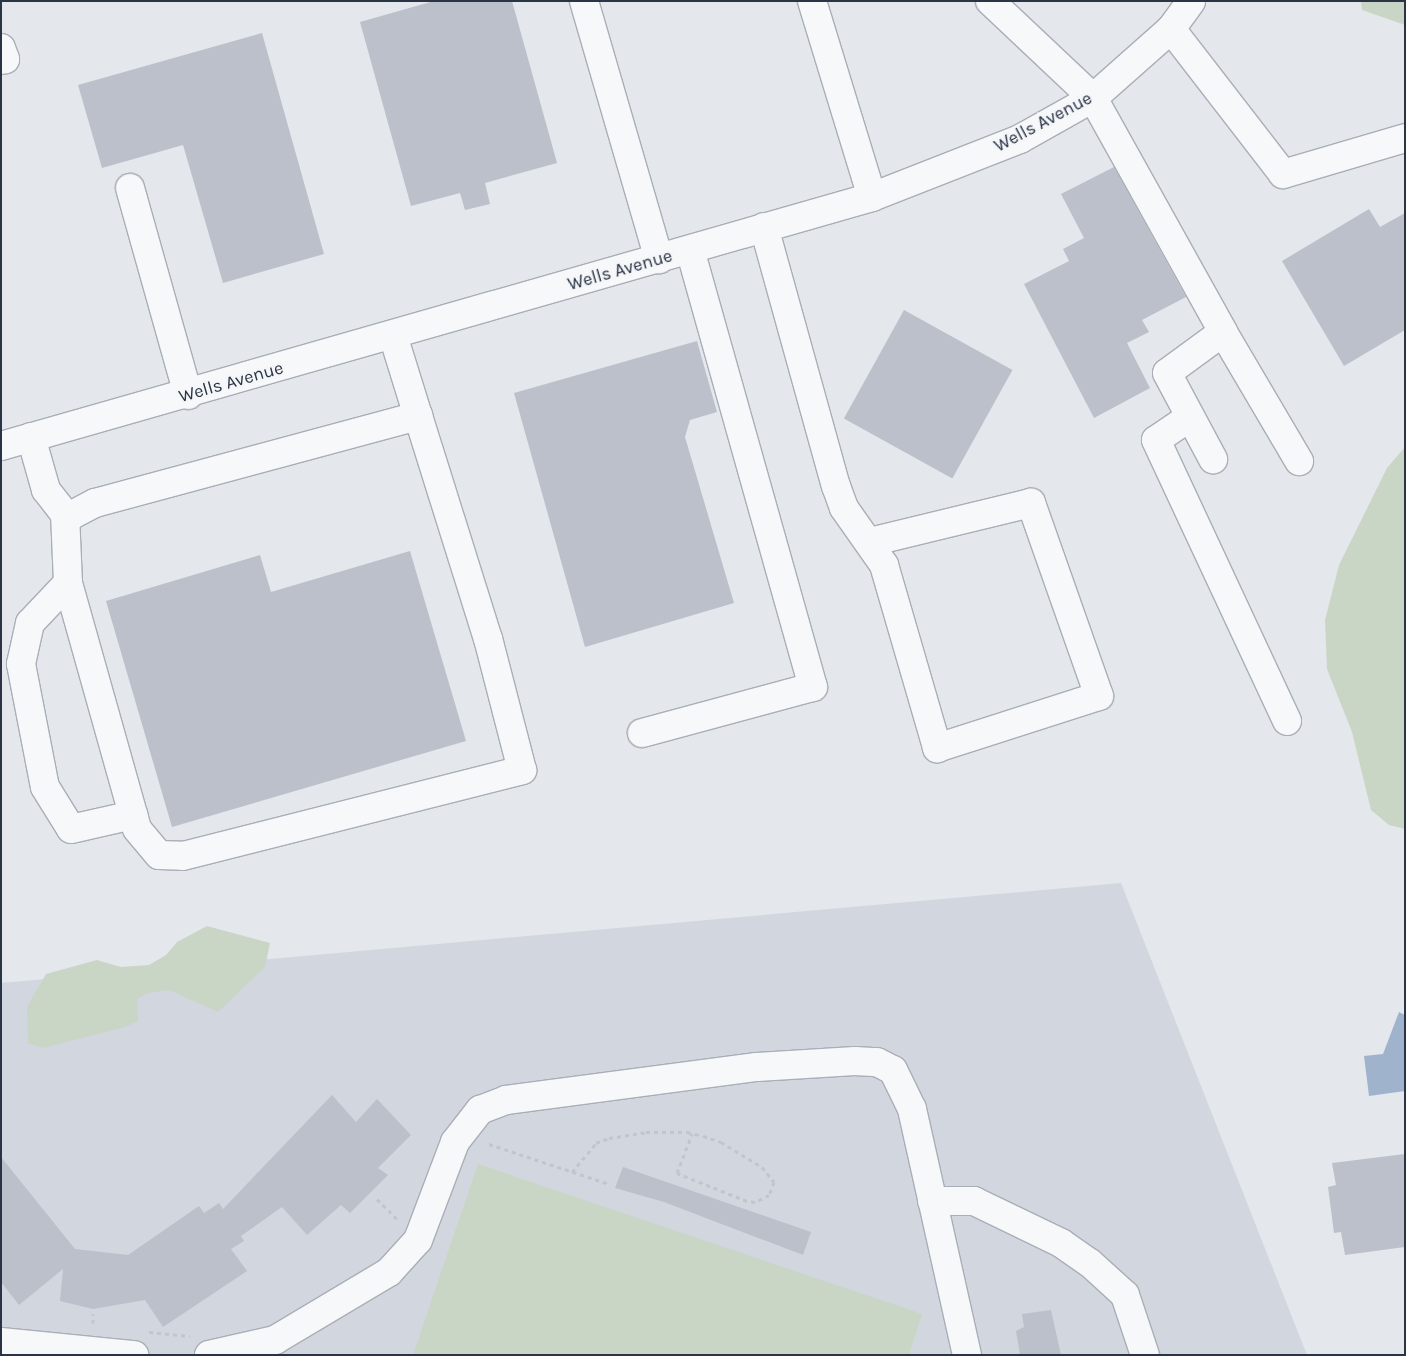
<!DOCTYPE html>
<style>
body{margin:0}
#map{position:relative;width:1406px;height:1356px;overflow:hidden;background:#e4e7ec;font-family:Karla,sans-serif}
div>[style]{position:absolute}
.built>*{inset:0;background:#d2d6de}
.green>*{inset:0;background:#c9d6c5}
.water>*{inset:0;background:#9fb4cc}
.building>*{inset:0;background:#bbc0ca;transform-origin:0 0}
.path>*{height:3px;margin-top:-1.5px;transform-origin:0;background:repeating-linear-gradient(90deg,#c2c5cb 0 4px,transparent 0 8px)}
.roads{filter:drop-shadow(1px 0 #a9aeb7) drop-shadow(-1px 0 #a9aeb7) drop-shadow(0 1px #a9aeb7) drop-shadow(0 -1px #a9aeb7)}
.minor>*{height:28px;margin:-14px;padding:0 14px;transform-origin:14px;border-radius:14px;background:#f7f8fa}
span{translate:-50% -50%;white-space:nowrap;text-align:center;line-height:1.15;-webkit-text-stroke:4.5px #f4f6f9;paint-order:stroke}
.street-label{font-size:18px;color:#2b3445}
.frame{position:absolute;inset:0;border:2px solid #2b3445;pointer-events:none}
</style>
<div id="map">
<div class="built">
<i style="clip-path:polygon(1121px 883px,1307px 1355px,1px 1355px,1px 983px)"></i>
</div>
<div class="green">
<i style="clip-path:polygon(1361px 1px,1405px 1px,1405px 25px,1362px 10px)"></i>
<i style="clip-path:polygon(1405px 447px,1405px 829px,1389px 825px,1371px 810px,1352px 732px,1327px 669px,1325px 620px,1339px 565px,1387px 468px)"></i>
<i style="clip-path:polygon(207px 926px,270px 943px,265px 967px,218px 1012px,169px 990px,148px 993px,137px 999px,138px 1021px,125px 1027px,43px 1048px,28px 1043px,27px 1007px,46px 974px,97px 960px,121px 967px,149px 965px,166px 955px,177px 942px)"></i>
<i style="clip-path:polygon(478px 1164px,922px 1314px,909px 1355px,413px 1355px)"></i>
</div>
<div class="water">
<i style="clip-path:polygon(1399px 1012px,1405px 1015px,1405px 1091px,1369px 1096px,1364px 1056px,1383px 1054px)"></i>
</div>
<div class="building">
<i style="clip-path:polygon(434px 1px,512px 1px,557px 163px,485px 183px,490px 204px,465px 210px,460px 193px,411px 206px,360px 22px)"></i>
<i style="clip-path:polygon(262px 33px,324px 254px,223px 283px,183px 145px,102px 168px,78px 85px)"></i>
<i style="clip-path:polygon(1114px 167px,1186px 297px,1142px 320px,1149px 332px,1127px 343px,1150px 388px,1094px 418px,1024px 284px,1069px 261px,1063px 249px,1084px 238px,1061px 194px)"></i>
<i style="clip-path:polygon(1369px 209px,1380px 227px,1405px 213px,1405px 330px,1344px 366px,1282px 261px)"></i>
<i style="left:904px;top:310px;width:124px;height:124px;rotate:29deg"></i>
<i style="clip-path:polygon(697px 341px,717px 412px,690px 420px,685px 437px,734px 603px,585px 647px,514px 393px)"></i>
<i style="clip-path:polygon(410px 551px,466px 741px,172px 827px,106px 601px,260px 555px,271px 592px)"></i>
<i style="clip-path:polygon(332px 1095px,356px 1122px,377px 1099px,411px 1135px,378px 1168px,388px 1175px,350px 1213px,341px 1205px,307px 1235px,282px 1207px,241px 1236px,244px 1241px,231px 1249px,247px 1271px,163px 1327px,145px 1300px,93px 1309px,60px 1301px,63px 1269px,19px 1305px,1px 1282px,1px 1157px,75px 1249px,128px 1255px,199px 1206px,204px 1213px,219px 1203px,223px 1209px)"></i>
<i style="clip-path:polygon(1405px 1154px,1405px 1247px,1345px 1255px,1341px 1232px,1334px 1233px,1328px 1187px,1336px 1185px,1332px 1163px)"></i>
<i style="clip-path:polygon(623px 1167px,811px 1232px,803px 1255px,664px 1202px,615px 1188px)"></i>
<i style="clip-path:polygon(1051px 1310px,1061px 1355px,1020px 1355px,1016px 1331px,1024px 1327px,1022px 1314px)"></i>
</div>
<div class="path">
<i style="left:489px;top:1144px;width:126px;rotate:18.4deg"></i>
<i style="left:572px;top:1172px;width:38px;rotate:-50deg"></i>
<i style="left:596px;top:1143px;width:14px;rotate:-21deg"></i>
<i style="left:609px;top:1138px;width:37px;rotate:-9deg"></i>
<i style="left:646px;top:1132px;width:41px"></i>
<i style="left:687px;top:1132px;width:16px;rotate:14deg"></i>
<i style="left:703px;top:1136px;width:19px;rotate:18deg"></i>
<i style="left:721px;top:1142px;width:48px;rotate:31.4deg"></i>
<i style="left:762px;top:1167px;width:19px;rotate:51deg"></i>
<i style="left:774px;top:1182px;width:14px;rotate:111deg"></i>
<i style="left:769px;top:1195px;width:16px;rotate:153deg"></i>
<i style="left:755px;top:1202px;width:8px;rotate:-173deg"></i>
<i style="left:747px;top:1201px;width:75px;rotate:-158.2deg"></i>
<i style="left:677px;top:1173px;width:42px;rotate:-69deg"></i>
<i style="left:377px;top:1199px;width:28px;rotate:45deg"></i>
<i style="left:93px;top:1323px;width:9px;rotate:-90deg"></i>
<i style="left:149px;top:1332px;width:41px;rotate:5.6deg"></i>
</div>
<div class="roads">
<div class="minor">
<i style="left:584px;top:1px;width:269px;rotate:73.8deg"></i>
<i style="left:812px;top:1px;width:205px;rotate:73deg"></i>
<i style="left:990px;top:1px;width:141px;rotate:43.3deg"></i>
<i style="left:1093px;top:98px;width:268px;rotate:60.9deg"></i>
<i style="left:1223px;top:332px;width:69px;rotate:143.8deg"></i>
<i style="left:1167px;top:373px;width:98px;rotate:61.9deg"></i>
<i style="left:1171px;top:29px;width:183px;rotate:52.3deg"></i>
<i style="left:1283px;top:174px;width:127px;rotate:-16.4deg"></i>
<i style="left:1px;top:48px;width:12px;rotate:70deg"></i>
<i style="left:5px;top:59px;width:4px;rotate:166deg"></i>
<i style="left:130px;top:188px;width:215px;rotate:74.3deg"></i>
<i style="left:764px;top:227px;width:269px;rotate:74.5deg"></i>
<i style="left:836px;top:486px;width:23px;rotate:70deg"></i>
<i style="left:844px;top:508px;width:70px;rotate:54.9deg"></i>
<i style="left:884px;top:565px;width:191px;rotate:73.8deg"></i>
<i style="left:937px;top:748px;width:170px;rotate:-17.8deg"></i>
<i style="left:1099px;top:696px;width:205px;rotate:-109.4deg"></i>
<i style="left:1031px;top:503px;width:166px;rotate:166.4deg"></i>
<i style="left:1223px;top:332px;width:150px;rotate:59.5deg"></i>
<i style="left:1190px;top:417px;width:41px;rotate:145.9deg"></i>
<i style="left:1156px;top:440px;width:310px;rotate:65deg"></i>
<i style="left:31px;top:437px;width:55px;rotate:74.2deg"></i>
<i style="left:46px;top:490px;width:31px;rotate:52deg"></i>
<i style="left:65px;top:514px;width:7px;rotate:8deg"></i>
<i style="left:72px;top:515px;width:26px;rotate:-28deg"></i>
<i style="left:95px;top:503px;width:335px;rotate:-15.1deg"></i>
<i style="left:418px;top:416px;width:85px;rotate:-107.2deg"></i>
<i style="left:1px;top:446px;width:906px;rotate:-15.95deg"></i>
<i style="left:872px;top:197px;width:159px;rotate:-21.4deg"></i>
<i style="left:1020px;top:139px;width:84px;rotate:-29.3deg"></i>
<i style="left:1093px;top:98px;width:104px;rotate:-41.5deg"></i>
<i style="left:1171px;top:29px;width:34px;rotate:-54deg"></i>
<i style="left:65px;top:514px;width:69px;rotate:87.5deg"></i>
<i style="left:68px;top:583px;width:255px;rotate:74.3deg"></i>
<i style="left:137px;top:829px;width:34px;rotate:50deg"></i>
<i style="left:159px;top:855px;width:24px;rotate:2deg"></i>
<i style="left:183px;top:856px;width:350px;rotate:-14.2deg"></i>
<i style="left:522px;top:770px;width:135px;rotate:-104.5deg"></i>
<i style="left:488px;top:639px;width:234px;rotate:-107.4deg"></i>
<i style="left:68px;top:583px;width:55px;rotate:133.5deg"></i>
<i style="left:30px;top:623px;width:42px;rotate:102.4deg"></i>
<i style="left:21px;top:664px;width:125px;rotate:79deg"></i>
<i style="left:45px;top:787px;width:49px;rotate:58.2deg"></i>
<i style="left:71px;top:829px;width:64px;rotate:-12.7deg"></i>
<i style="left:642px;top:733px;width:177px;rotate:-15.1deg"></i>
<i style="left:813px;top:687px;width:454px;rotate:-105.7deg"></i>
<i style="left:932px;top:1201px;width:42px"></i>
<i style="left:974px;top:1201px;width:97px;rotate:25.8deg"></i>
<i style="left:1061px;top:1243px;width:35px;rotate:35deg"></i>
<i style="left:1090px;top:1263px;width:47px;rotate:42.4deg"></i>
<i style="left:1125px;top:1295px;width:63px;rotate:71.6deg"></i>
<i style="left:1px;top:1342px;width:134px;rotate:5.6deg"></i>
<i style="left:209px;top:1355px;width:68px;rotate:-12.8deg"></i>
<i style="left:275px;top:1340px;width:133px;rotate:-30.8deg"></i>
<i style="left:389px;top:1272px;width:43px;rotate:-47.8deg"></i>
<i style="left:418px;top:1240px;width:105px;rotate:-69.3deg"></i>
<i style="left:455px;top:1142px;width:41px;rotate:-52deg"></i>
<i style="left:480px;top:1110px;width:28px;rotate:-21deg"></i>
<i style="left:506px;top:1100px;width:253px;rotate:-7.5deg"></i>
<i style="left:757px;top:1067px;width:98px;rotate:-3.5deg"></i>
<i style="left:855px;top:1061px;width:22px;rotate:3deg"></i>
<i style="left:877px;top:1062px;width:18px;rotate:27deg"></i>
<i style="left:893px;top:1070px;width:43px;rotate:64deg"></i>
<i style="left:912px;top:1109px;width:252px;rotate:77.4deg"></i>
</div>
</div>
<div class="street-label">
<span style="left:1043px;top:122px;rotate:-28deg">Wells Avenue</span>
<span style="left:620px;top:270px;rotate:-16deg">Wells Avenue</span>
<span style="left:231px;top:382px;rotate:-16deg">Wells Avenue</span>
</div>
<div class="frame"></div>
</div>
